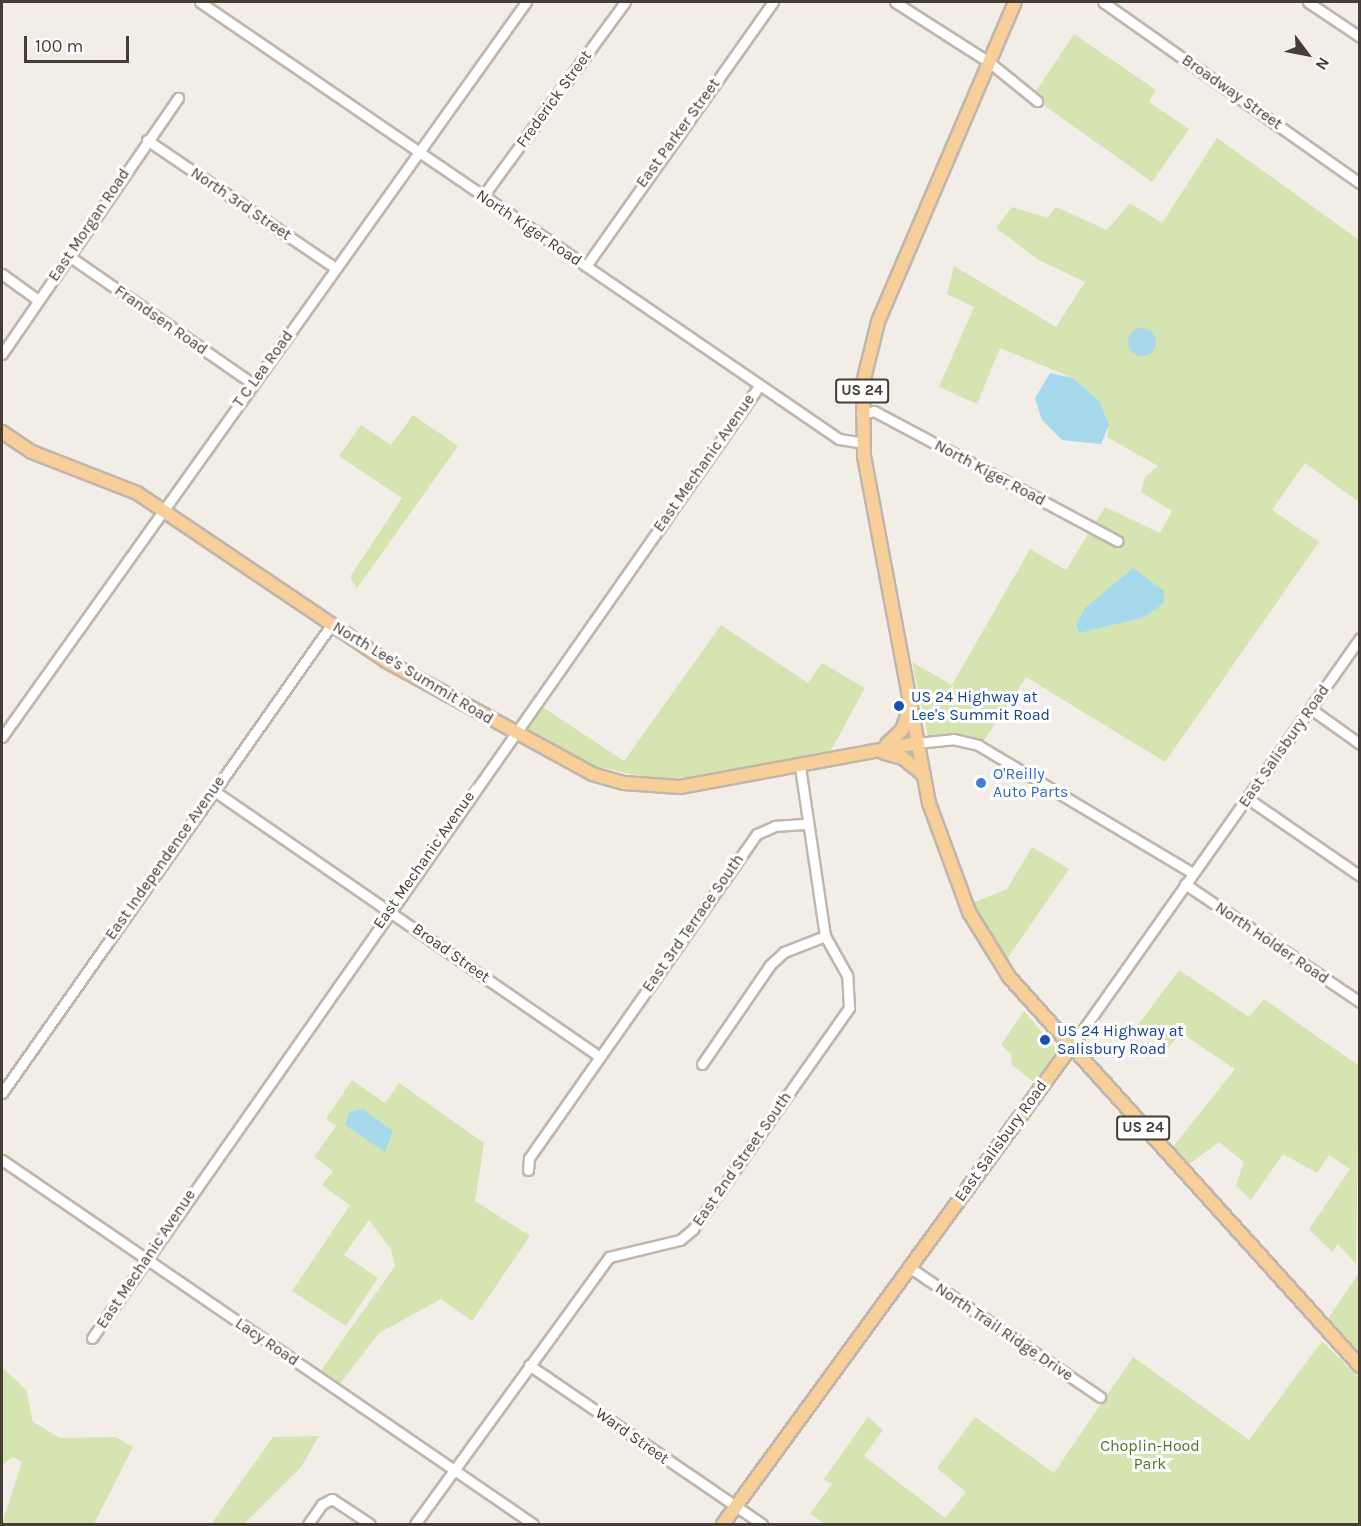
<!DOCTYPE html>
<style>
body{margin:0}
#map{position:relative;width:1361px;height:1526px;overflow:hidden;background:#f2ede6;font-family:Karla,sans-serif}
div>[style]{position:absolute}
.green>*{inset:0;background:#d5e4b1}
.water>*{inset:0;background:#a6d9ec}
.round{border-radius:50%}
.roads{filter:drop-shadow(2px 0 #c0b6ac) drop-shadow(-2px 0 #c0b6ac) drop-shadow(0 2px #c0b6ac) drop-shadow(0 -2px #c0b6ac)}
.minor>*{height:9px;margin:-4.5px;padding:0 4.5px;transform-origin:4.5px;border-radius:4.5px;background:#fff}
.major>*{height:12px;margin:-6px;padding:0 6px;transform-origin:6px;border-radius:6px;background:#f9cf99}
.dots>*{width:16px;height:16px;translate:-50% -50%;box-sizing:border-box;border:3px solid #fff;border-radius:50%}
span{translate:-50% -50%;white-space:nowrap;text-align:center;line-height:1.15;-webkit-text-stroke:6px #fff;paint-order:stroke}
.shield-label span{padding:2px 4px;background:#fff;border:2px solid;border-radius:4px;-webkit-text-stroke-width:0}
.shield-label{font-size:15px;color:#453d36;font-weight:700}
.street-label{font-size:16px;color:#453d36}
.transit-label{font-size:16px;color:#164399}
.left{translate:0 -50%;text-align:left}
.shop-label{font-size:16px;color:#366cbe}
.park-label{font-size:16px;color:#51732c}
.frame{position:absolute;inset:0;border:3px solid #453d36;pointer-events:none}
.north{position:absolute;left:1277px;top:24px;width:60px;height:60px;-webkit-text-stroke:4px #fff;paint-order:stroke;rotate:122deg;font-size:16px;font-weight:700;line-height:24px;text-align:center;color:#453d36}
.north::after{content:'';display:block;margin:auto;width:21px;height:27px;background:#453d36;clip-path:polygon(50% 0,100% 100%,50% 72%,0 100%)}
.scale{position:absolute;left:24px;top:36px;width:105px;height:27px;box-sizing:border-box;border:3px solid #453d36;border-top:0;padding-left:8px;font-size:18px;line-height:21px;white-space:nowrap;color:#453d36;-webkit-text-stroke:4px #fff;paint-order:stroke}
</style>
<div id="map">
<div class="green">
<i style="clip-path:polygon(1074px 34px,1156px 90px,1149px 102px,1189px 129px,1152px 182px,1045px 106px,1036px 91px)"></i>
<i style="clip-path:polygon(1217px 138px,1359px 240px,1359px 502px,1305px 463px,1272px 510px,1319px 542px,1165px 762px,1026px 677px,982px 743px,928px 736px,912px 662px,952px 685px,1030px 549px,1066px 570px,1105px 507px,1160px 533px,1172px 511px,1141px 492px,1145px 477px,1158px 466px,1107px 437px,1109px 425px,1100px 402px,1073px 378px,1000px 348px,977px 404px,939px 387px,974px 307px,947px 294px,954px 266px,1056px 327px,1085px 282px,1039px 260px,996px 228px,1012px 207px,1048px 218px,1056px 207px,1107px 230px,1130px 203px,1162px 223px)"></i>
<i style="clip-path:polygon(413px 415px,458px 446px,357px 588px,350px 577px,402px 498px,339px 456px,361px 425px,391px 445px)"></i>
<i style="clip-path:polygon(721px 625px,808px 683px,822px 663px,865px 688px,830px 752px,706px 776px,654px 779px,595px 766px,525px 729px,538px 704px,624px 761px)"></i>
<i style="clip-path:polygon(1032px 847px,1069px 869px,1007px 959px,973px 903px,1007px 889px)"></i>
<i style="clip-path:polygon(1179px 970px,1249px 1017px,1264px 999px,1359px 1066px,1356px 1264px,1338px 1244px,1332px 1252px,1309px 1229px,1350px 1169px,1329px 1155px,1317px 1173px,1283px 1154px,1251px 1200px,1236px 1185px,1244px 1162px,1219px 1142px,1188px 1165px,1172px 1148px,1235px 1069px,1181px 1033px,1168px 1048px,1135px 1029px)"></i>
<i style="clip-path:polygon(1024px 1011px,1057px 1050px,1035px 1083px,1012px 1065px,1011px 1054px,1001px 1045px)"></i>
<i style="clip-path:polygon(352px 1080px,385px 1103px,399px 1083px,484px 1143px,475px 1201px,530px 1236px,472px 1321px,441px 1299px,379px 1333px,339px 1385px,320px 1372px,395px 1266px,391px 1249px,369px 1220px,344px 1255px,378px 1278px,346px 1326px,292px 1291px,350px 1205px,322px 1185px,333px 1171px,314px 1157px,336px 1126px,326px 1119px)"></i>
<i style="clip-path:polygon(1359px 1273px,1360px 1352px,1357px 1353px,1327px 1320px)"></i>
<i style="clip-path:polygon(1322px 1341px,1359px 1378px,1359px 1524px,825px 1524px,810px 1514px,832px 1484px,824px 1479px,868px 1417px,883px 1430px,864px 1456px,945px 1518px,966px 1492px,937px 1468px,975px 1417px,1054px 1473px,1133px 1357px,1249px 1440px)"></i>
<i style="clip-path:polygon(2px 1367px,26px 1390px,33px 1422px,60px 1438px,115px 1437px,133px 1447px,94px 1524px,2px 1524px,22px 1462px,13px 1457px,2px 1465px)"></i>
<i style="clip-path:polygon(319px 1436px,301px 1467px,244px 1524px,211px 1524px,273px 1437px)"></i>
</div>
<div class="water">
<i class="round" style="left:1128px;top:328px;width:28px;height:28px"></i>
<i style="clip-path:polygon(1050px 373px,1073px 378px,1100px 402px,1109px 425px,1101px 444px,1062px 440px,1042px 420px,1035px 398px)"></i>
<i style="clip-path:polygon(1133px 568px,1164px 591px,1164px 603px,1145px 617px,1079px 633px,1076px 624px,1085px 608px)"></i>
<i style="clip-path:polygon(363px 1109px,393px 1131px,385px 1152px,345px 1125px,349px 1112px)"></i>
</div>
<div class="roads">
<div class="minor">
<i style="left:200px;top:2px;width:774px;rotate:34.37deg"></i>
<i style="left:839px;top:439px;width:24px;rotate:9deg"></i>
<i style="left:895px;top:2px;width:112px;rotate:32.6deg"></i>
<i style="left:989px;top:62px;width:62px;rotate:39.1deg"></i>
<i style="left:1103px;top:2px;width:314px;rotate:35.2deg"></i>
<i style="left:1308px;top:2px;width:63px;rotate:33.9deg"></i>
<i style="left:147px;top:140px;width:227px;rotate:34.2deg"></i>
<i style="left:483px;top:196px;width:240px;rotate:-53.8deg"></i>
<i style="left:69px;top:256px;width:224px;rotate:34.8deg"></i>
<i style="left:586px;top:266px;width:324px;rotate:-54.7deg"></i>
<i style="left:2px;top:274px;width:44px;rotate:35.8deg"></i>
<i style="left:2px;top:354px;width:311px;rotate:-55.5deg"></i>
<i style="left:861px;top:414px;width:13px;rotate:-13deg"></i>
<i style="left:874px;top:411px;width:276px;rotate:28.1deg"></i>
<i style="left:1311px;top:709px;width:60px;rotate:35.5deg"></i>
<i style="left:2px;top:737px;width:903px;rotate:-54.51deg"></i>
<i style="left:917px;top:743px;width:36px;rotate:-6deg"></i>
<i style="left:953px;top:739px;width:26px;rotate:13deg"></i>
<i style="left:978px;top:745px;width:250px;rotate:30.8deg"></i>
<i style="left:213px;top:790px;width:469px;rotate:34.6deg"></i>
<i style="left:1247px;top:798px;width:137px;rotate:34.6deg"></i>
<i style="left:1185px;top:884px;width:211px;rotate:34deg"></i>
<i style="left:1070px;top:1048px;width:502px;rotate:-54.73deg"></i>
<i style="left:702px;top:1064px;width:120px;rotate:-55.5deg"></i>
<i style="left:770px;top:965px;width:19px;rotate:-43deg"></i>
<i style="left:784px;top:952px;width:44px;rotate:-21.3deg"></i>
<i style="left:2px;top:1093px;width:572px;rotate:-54.89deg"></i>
<i style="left:2px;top:1160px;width:644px;rotate:34.43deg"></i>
<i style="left:528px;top:1170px;width:12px;rotate:-85deg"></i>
<i style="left:529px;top:1158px;width:396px;rotate:-54.9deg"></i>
<i style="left:757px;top:834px;width:20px;rotate:-24deg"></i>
<i style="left:775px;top:826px;width:32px;rotate:-4deg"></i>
<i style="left:909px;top:1267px;width:231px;rotate:34.2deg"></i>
<i style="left:92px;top:1338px;width:1162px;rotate:-54.98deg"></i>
<i style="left:529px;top:1365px;width:282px;rotate:34.3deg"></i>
<i style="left:308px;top:1524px;width:24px;rotate:-55deg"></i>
<i style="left:322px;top:1504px;width:11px;rotate:-27deg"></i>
<i style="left:332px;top:1499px;width:45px;rotate:33.3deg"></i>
<i style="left:415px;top:1524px;width:330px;rotate:-54deg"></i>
<i style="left:609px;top:1257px;width:73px;rotate:-13.5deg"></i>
<i style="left:680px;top:1240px;width:17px;rotate:-40deg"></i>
<i style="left:693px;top:1229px;width:271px;rotate:-54.8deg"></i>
<i style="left:849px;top:1008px;width:33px;rotate:-93deg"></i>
<i style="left:847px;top:975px;width:45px;rotate:-119.4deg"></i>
<i style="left:825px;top:936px;width:172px;rotate:-98.4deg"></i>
</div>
<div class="major">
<i style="left:1015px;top:2px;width:348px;rotate:113.2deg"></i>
<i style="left:878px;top:322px;width:63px;rotate:103.8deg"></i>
<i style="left:863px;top:383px;width:73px;rotate:89.2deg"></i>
<i style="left:864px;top:456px;width:353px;rotate:79.4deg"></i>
<i style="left:929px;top:803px;width:116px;rotate:69.8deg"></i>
<i style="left:969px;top:912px;width:78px;rotate:58.2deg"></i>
<i style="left:1010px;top:978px;width:523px;rotate:47.95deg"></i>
<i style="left:2px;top:432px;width:36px;rotate:34deg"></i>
<i style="left:32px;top:452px;width:113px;rotate:21.3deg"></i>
<i style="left:137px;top:493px;width:300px;rotate:34deg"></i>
<i style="left:386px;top:661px;width:235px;rotate:28.7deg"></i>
<i style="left:592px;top:774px;width:33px;rotate:16deg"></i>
<i style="left:624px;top:783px;width:56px;rotate:4.1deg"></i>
<i style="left:680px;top:787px;width:241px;rotate:-10.5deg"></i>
<i style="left:887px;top:744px;width:21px;rotate:-43deg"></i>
<i style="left:902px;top:730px;width:21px;rotate:-71deg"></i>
<i style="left:884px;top:753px;width:20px;rotate:15deg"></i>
<i style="left:903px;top:758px;width:27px;rotate:39deg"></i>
<i style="left:723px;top:1524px;width:589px;rotate:-53.91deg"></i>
</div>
</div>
<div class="dots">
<i style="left:899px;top:706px;background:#1a4fb4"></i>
<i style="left:981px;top:783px;background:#3f7fe0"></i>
<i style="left:1045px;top:1040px;background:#1a4fb4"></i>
</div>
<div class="shield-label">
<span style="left:862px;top:391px">US 24</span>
<span style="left:1143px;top:1128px">US 24</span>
</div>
<div class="street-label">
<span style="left:1232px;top:92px;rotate:35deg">Broadway Street</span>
<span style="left:554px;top:99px;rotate:-54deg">Frederick Street</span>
<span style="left:678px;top:133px;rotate:-54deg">East Parker Street</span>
<span style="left:241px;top:204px;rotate:34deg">North 3rd Street</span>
<span style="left:89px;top:225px;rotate:-56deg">East Morgan Road</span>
<span style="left:529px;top:228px;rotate:34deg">North Kiger Road</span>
<span style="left:161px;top:320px;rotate:35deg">Frandsen Road</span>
<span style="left:263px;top:369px;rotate:-54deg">T C Lea Road</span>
<span style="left:704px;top:463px;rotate:-55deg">East Mechanic Avenue</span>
<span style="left:990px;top:473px;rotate:28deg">North Kiger Road</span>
<span style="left:413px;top:673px;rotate:31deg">North Lee's Summit Road</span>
<span style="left:1284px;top:746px;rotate:-55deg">East Salisbury Road</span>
<span style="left:165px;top:858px;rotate:-55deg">East Independence Avenue</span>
<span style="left:424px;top:860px;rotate:-55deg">East Mechanic Avenue</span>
<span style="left:693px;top:923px;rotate:-55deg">East 3rd Terrace South</span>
<span style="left:1272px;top:943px;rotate:34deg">North Holder Road</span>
<span style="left:451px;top:953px;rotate:35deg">Broad Street</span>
<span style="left:1001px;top:1141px;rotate:-54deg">East Salisbury Road</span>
<span style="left:742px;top:1159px;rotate:-55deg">East 2nd Street South</span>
<span style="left:146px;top:1259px;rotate:-56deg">East Mechanic Avenue</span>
<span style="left:1004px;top:1332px;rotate:34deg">North Trail Ridge Drive</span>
<span style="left:267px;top:1342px;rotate:34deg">Lacy Road</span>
<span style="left:632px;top:1436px;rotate:35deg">Ward Street</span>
</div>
<div class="transit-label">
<span class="left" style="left:911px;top:706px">US 24 Highway at<br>Lee's Summit Road</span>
<span class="left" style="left:1057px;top:1040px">US 24 Highway at<br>Salisbury Road</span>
</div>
<div class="shop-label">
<span class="left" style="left:993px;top:783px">O'Reilly<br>Auto Parts</span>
</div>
<div class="park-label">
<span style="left:1150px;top:1455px">Choplin-Hood<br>Park</span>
</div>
<div class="frame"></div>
<div class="north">N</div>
<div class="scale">100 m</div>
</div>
